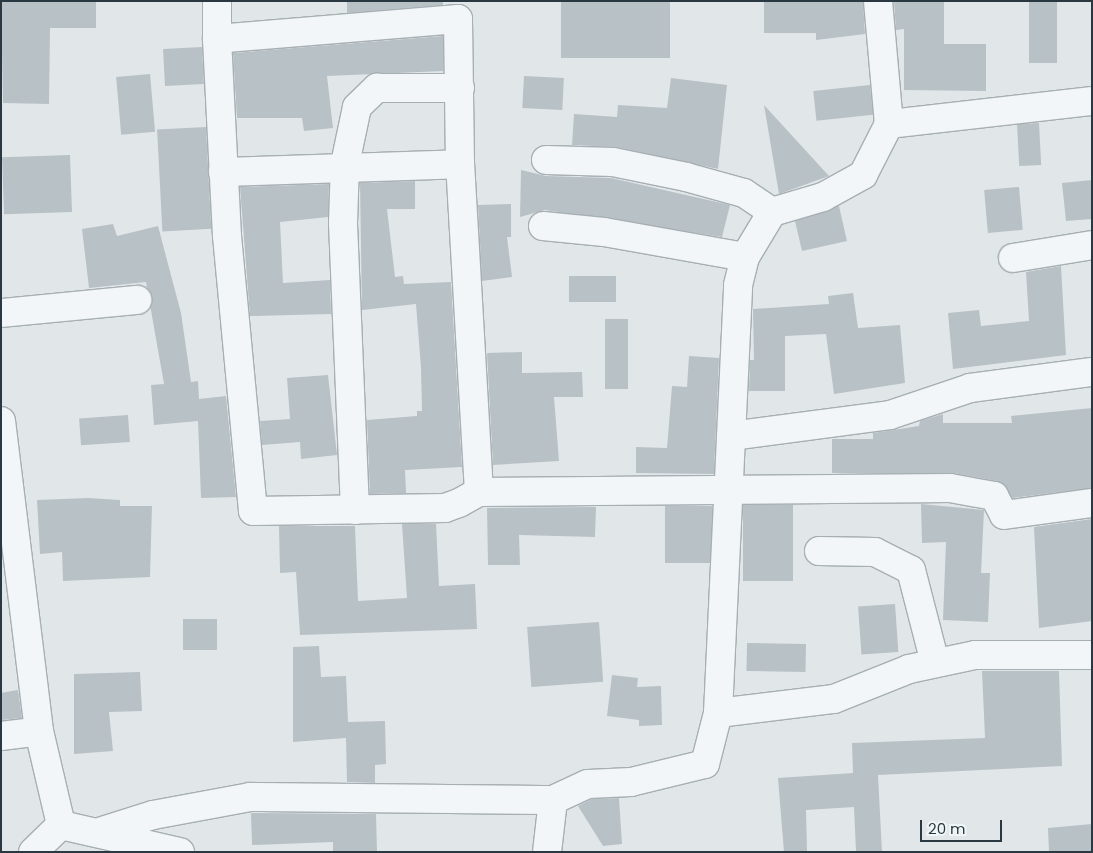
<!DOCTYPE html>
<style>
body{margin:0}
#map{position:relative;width:1093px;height:853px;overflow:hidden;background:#e1e7e9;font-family:Poppins,sans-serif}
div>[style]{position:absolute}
.building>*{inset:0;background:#b8c1c6;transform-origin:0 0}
.roads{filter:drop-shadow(1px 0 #a6afb3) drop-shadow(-1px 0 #a6afb3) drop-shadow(0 1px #a6afb3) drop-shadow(0 -1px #a6afb3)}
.minor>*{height:28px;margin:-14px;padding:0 14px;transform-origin:14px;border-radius:14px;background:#f3f6f8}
span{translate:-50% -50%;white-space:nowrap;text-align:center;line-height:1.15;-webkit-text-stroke:4.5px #f0f5f7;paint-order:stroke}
.frame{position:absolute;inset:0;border:2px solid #293841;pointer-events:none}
.scale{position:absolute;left:920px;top:820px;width:82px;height:22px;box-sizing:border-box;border:2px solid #293841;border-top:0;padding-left:6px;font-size:15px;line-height:18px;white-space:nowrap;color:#293841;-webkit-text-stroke:4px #f0f5f7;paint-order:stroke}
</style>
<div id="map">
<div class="building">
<i style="clip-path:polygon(1px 1px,96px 1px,96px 28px,50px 28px,49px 104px,3px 103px)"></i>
<i style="clip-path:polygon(347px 1px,443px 1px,443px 5px,347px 13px)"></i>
<i style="left:561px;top:1px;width:109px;height:57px"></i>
<i style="clip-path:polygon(764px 1px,863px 1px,865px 34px,816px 40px,816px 33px,764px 33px)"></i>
<i style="clip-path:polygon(894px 1px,944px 1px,944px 44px,986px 44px,986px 91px,904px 90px,904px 29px,896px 30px)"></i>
<i style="left:1029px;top:1px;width:28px;height:62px"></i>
<i style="clip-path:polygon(443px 36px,443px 71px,327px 76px,333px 128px,304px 131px,302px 118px,237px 118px,233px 53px)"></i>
<i style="left:202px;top:47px;width:37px;height:39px;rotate:87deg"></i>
<i style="left:150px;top:74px;width:58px;height:34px;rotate:85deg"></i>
<i style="left:524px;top:76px;width:40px;height:32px;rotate:3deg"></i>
<i style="clip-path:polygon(671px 78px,727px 85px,718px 169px,616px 147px,572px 145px,574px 114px,617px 117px,618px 105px,667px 108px)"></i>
<i style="left:870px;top:85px;width:30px;height:57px;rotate:84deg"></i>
<i style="clip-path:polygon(764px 105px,829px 176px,779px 194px)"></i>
<i style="left:1039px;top:123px;width:42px;height:22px;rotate:87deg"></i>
<i style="left:206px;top:127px;width:102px;height:49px;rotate:87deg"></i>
<i style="left:70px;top:155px;width:57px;height:68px;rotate:88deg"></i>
<i style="clip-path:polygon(521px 170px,546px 176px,611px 178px,730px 205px,722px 237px,545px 210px,520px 217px)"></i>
<i style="clip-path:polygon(1092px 180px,1092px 219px,1066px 221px,1062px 183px)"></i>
<i style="clip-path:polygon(415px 181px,415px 209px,387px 209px,395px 277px,403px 276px,404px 284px,451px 282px,462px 467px,405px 470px,406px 493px,370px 494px,367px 420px,417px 416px,417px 411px,422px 411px,421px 368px,416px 304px,362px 310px,360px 183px)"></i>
<i style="clip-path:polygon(329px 184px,328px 217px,280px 222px,283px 283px,330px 280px,331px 314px,250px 316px,240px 187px)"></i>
<i style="left:1019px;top:187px;width:43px;height:35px;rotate:85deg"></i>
<i style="clip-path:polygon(511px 204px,511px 237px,507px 237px,512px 277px,482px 281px,478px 205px)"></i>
<i style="clip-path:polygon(839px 206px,847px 241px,802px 251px,795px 221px)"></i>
<i style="clip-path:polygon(113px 224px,117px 236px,158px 226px,181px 313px,191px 382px,198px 381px,199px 399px,226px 396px,236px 497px,201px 498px,198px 421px,154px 425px,151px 385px,164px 384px,146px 282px,89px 288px,82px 229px)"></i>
<i style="clip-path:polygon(1061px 266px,1066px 355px,953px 369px,948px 313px,979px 310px,981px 326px,1029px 321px,1026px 272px)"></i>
<i style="left:616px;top:276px;width:26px;height:47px;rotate:90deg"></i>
<i style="clip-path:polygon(853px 293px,858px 328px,900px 325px,905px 383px,834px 394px,826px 334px,785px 336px,785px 391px,749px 391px,750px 360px,754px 360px,753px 309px,829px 304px,828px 296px)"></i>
<i style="left:605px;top:319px;width:23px;height:70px"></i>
<i style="clip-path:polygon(522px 352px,522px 373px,582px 372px,583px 397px,554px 397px,559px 461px,493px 465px,487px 353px)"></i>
<i style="clip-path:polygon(689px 356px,719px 358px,714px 474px,636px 473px,636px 447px,667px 448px,672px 386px,687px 387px)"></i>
<i style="clip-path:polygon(328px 375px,337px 455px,301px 459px,300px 442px,262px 445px,260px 421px,290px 419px,287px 378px)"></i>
<i style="clip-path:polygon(1092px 408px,1092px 488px,1013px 498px,997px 481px,953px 473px,832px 473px,832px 439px,873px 439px,873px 433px,919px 426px,920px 421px,943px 414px,943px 423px,1012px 423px,1011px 416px)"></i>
<i style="left:128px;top:415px;width:27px;height:49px;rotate:86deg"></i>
<i style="clip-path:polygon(88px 498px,120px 500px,120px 506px,152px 506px,150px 577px,63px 581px,62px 552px,40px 554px,37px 500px)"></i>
<i style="clip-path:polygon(921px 504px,984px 510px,981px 573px,990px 573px,988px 622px,943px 620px,946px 542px,922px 543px)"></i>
<i style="left:743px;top:505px;width:50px;height:76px"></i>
<i style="left:665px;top:506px;width:47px;height:57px"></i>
<i style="clip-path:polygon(596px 507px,595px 537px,519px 535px,520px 565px,488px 565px,487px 508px)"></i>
<i style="clip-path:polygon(1092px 519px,1092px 621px,1039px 628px,1034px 527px)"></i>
<i style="clip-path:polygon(402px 524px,436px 524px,439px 586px,475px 584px,477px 629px,300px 635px,296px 572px,280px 573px,279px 526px,355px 526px,358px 601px,407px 598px)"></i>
<i style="left:895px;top:604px;width:48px;height:37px;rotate:86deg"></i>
<i style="left:183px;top:619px;width:34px;height:31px"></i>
<i style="left:599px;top:622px;width:60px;height:72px;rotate:86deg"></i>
<i style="left:747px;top:643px;width:59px;height:28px;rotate:1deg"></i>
<i style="clip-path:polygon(319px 646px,321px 677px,346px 676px,348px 722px,385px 721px,386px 764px,375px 765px,375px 783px,347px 782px,346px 738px,293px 742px,293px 647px)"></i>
<i style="clip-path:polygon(982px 671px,1059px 671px,1062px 766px,878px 775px,882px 852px,856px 852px,854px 807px,806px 810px,807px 852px,784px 852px,778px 778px,853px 773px,852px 743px,985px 738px)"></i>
<i style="clip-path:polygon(140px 672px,142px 711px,109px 712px,113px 751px,74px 754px,74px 674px)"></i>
<i style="clip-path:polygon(612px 675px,638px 678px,637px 687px,661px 686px,662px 725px,639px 726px,639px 720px,607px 716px)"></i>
<i style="clip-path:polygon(18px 690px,22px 718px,1px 720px,1px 693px)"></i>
<i style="clip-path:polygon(619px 798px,622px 844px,603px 846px,578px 806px,592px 799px)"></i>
<i style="clip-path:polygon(251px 813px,376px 814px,377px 852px,333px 852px,333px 842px,252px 845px)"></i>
<i style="clip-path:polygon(1092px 824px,1092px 852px,1049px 852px,1048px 828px)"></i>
</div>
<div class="roads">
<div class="minor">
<i style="left:878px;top:1px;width:123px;rotate:84.9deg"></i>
<i style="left:889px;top:124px;width:204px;rotate:-6.5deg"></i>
<i style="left:217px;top:39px;width:197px;rotate:87.1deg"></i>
<i style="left:227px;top:236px;width:276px;rotate:84.6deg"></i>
<i style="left:253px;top:511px;width:192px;rotate:-0.9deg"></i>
<i style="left:445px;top:508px;width:15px;rotate:-20deg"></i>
<i style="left:459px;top:503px;width:23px;rotate:-29deg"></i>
<i style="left:479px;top:492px;width:329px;rotate:-93.3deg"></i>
<i style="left:460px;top:164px;width:145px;rotate:-90.8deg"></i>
<i style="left:458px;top:19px;width:242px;rotate:175.3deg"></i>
<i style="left:217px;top:39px;width:38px;rotate:-90deg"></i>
<i style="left:546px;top:160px;width:67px;rotate:1.7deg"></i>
<i style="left:613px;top:162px;width:75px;rotate:11.6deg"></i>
<i style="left:686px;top:177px;width:60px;rotate:15.4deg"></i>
<i style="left:744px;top:193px;width:34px;rotate:34deg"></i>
<i style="left:223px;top:172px;width:237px;rotate:-1.9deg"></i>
<i style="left:543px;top:226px;width:61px;rotate:5.6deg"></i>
<i style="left:604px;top:232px;width:143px;rotate:10.1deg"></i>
<i style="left:1013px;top:258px;width:80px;rotate:-9.3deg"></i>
<i style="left:1px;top:313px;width:137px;rotate:-5.5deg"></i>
<i style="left:1px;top:421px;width:312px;rotate:83deg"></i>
<i style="left:39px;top:731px;width:97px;rotate:76.8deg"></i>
<i style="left:61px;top:825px;width:122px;rotate:12.8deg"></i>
<i style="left:731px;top:436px;width:160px;rotate:-7.5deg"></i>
<i style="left:890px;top:415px;width:84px;rotate:-18.6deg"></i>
<i style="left:970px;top:388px;width:123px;rotate:-7.5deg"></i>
<i style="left:479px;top:492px;width:471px;rotate:-0.5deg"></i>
<i style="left:950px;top:488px;width:45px;rotate:10.3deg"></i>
<i style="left:994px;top:496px;width:21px;rotate:62deg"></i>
<i style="left:1004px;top:515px;width:89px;rotate:-7.8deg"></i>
<i style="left:355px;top:510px;width:287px;rotate:-92.4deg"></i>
<i style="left:343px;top:223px;width:59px;rotate:-88.1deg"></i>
<i style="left:345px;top:164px;width:58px;rotate:-78.1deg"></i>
<i style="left:357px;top:107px;width:28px;rotate:-44deg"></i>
<i style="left:377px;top:88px;width:83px"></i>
<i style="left:819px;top:551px;width:56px;rotate:1deg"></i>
<i style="left:875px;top:552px;width:40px;rotate:26.6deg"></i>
<i style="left:911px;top:570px;width:96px;rotate:75.5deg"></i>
<i style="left:718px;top:713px;width:117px;rotate:-6.9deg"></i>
<i style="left:834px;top:699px;width:81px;rotate:-21.8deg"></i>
<i style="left:909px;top:669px;width:67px;rotate:-12deg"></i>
<i style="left:975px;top:655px;width:117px"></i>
<i style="left:1px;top:736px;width:38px;rotate:-7deg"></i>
<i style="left:102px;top:831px;width:53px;rotate:-17.4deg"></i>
<i style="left:153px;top:815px;width:99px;rotate:-10.5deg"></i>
<i style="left:250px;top:797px;width:303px;rotate:0.6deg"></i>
<i style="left:33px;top:852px;width:39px;rotate:-44deg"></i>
<i style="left:547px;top:852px;width:52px;rotate:-83.4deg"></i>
<i style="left:553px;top:800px;width:38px;rotate:-25deg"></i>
<i style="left:588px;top:784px;width:43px;rotate:-2.7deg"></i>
<i style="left:631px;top:782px;width:76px;rotate:-13.7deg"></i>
<i style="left:705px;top:764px;width:53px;rotate:-75.7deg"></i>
<i style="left:718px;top:713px;width:428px;rotate:-87.3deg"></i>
<i style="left:738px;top:285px;width:29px;rotate:-76deg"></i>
<i style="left:745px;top:257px;width:52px;rotate:-59deg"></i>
<i style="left:772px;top:212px;width:53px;rotate:-16.4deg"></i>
<i style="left:823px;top:197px;width:46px;rotate:-28.8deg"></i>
<i style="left:863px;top:175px;width:57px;rotate:-63deg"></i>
</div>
</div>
<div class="frame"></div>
<div class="scale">20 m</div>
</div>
